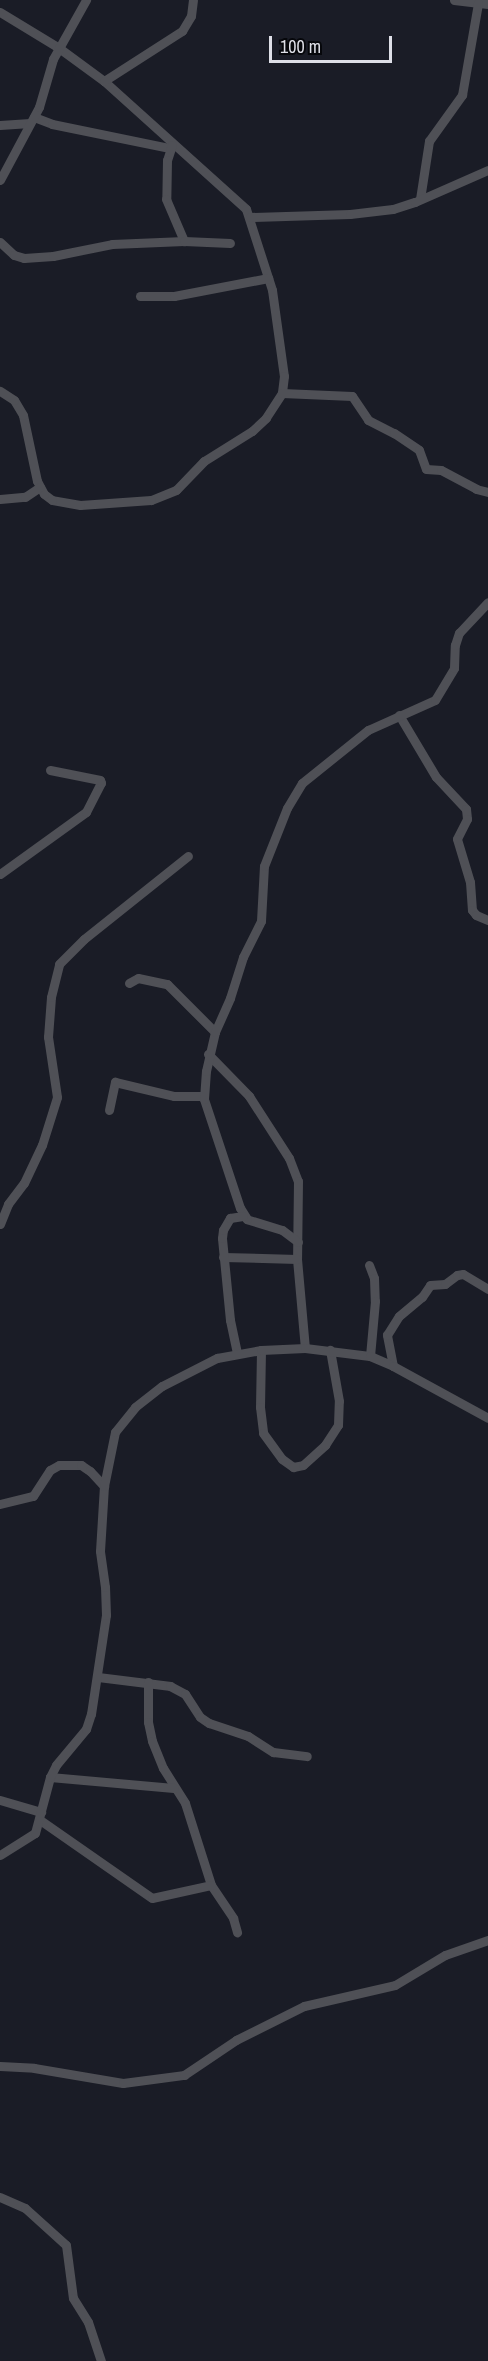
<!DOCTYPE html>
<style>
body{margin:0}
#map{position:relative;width:488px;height:2361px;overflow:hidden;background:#1a1c26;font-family:"Archivo Narrow",sans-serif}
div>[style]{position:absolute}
.street>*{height:9px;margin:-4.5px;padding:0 4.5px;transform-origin:4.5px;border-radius:4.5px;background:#4f5056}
span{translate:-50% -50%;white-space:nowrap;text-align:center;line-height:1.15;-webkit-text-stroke:4.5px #06070b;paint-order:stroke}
.scale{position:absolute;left:269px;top:36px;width:123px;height:27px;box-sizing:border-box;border:3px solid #dedfe7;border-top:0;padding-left:8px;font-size:18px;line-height:21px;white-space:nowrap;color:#dedfe7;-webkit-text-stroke:4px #06070b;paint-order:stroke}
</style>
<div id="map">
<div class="street">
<i style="left:454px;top:0;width:34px;rotate:7deg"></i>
<i style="left:0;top:12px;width:69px;rotate:31.4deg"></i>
<i style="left:59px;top:48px;width:56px;rotate:36.3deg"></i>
<i style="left:104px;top:81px;width:191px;rotate:42deg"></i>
<i style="left:246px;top:209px;width:85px;rotate:72.2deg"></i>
<i style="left:272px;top:290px;width:87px;rotate:82.1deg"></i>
<i style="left:284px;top:376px;width:17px;rotate:97deg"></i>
<i style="left:282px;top:393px;width:30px;rotate:123deg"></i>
<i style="left:266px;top:418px;width:19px;rotate:137deg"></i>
<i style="left:252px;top:431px;width:57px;rotate:148deg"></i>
<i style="left:204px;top:461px;width:40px;rotate:134deg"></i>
<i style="left:176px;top:490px;width:27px;rotate:158deg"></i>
<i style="left:151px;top:500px;width:71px;rotate:176deg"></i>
<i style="left:80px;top:505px;width:28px;rotate:-170deg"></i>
<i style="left:52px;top:500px;width:10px;rotate:-143deg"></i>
<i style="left:44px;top:494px;width:15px;rotate:-118deg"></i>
<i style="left:37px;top:481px;width:67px;rotate:-102deg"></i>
<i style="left:23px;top:415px;width:17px;rotate:-121deg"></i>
<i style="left:14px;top:400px;width:17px;rotate:-147deg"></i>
<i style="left:104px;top:81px;width:93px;rotate:-32.7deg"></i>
<i style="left:182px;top:31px;width:17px;rotate:-59deg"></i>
<i style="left:191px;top:16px;width:16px;rotate:-83deg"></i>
<i style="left:34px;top:117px;width:19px;rotate:21deg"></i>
<i style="left:52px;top:124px;width:119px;rotate:11.6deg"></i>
<i style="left:0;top:125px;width:30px;rotate:-4deg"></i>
<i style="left:172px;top:145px;width:16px;rotate:108deg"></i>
<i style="left:167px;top:160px;width:39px;rotate:91deg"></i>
<i style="left:166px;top:199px;width:46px;rotate:66.8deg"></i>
<i style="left:0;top:180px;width:83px;rotate:-61.9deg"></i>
<i style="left:39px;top:107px;width:50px;rotate:-73.7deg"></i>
<i style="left:53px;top:59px;width:68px;rotate:-60.8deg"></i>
<i style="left:420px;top:199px;width:59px;rotate:-81.2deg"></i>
<i style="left:429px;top:141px;width:57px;rotate:-54.3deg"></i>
<i style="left:462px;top:95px;width:93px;rotate:-80.1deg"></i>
<i style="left:250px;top:217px;width:100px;rotate:-1.7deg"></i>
<i style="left:350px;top:214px;width:43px;rotate:-6.6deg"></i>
<i style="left:393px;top:209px;width:23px;rotate:-18deg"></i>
<i style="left:415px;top:202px;width:80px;rotate:-23.7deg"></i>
<i style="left:0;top:242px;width:19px;rotate:43deg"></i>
<i style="left:14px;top:255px;width:10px;rotate:17deg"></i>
<i style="left:24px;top:258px;width:29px;rotate:-4deg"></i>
<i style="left:53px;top:256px;width:60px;rotate:-11.5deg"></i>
<i style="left:112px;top:244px;width:72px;rotate:-2.4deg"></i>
<i style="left:184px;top:241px;width:46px;rotate:2.5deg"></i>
<i style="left:140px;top:296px;width:34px"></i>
<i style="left:174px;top:296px;width:96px;rotate:-10.8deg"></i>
<i style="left:282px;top:393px;width:70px;rotate:2.5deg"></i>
<i style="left:352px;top:396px;width:29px;rotate:56deg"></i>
<i style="left:368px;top:420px;width:29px;rotate:27deg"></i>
<i style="left:394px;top:433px;width:30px;rotate:34deg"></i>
<i style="left:419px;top:450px;width:20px;rotate:70deg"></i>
<i style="left:426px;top:469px;width:15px;rotate:4deg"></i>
<i style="left:441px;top:470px;width:40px;rotate:28deg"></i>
<i style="left:476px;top:489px;width:12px;rotate:14deg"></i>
<i style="left:0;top:499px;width:25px;rotate:-5deg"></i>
<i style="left:25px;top:497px;width:18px;rotate:-34deg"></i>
<i style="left:399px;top:715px;width:72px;rotate:59.2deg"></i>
<i style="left:436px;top:777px;width:44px;rotate:46.8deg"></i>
<i style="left:466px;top:809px;width:10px;rotate:84deg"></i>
<i style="left:467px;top:819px;width:22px;rotate:117deg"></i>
<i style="left:457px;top:839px;width:45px;rotate:73.2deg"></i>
<i style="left:470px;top:882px;width:28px;rotate:86deg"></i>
<i style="left:472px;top:910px;width:6px;rotate:51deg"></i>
<i style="left:476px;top:915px;width:13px;rotate:23deg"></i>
<i style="left:0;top:874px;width:106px;rotate:-35.8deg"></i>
<i style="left:86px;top:812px;width:33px;rotate:-63deg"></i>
<i style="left:101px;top:783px;width:3px;rotate:-108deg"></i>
<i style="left:100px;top:780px;width:51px;rotate:-168.7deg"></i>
<i style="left:129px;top:983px;width:10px;rotate:-29deg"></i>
<i style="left:138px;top:978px;width:30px;rotate:12deg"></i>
<i style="left:167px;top:984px;width:68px;rotate:45deg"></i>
<i style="left:208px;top:1054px;width:59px;rotate:45.7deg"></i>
<i style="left:249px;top:1096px;width:74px;rotate:57.2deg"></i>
<i style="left:289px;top:1158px;width:25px;rotate:69deg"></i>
<i style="left:298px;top:1181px;width:78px;rotate:90.7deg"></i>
<i style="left:297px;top:1259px;width:89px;rotate:84.9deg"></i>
<i style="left:109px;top:1110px;width:29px;rotate:-78deg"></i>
<i style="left:115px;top:1082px;width:61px;rotate:13.3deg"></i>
<i style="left:174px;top:1096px;width:30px"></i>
<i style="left:0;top:1224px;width:22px;rotate:-68deg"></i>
<i style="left:8px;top:1204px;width:26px;rotate:-53deg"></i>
<i style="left:24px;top:1183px;width:42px;rotate:-64.7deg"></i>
<i style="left:42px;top:1145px;width:50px;rotate:-72.6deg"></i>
<i style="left:57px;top:1097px;width:61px;rotate:-98.5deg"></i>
<i style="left:48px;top:1037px;width:40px;rotate:-85.7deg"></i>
<i style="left:51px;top:997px;width:34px;rotate:-76deg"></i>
<i style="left:59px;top:964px;width:35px;rotate:-45deg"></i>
<i style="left:84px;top:939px;width:133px;rotate:-38.6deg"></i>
<i style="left:298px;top:1242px;width:20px;rotate:-143deg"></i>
<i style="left:282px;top:1230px;width:37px;rotate:-163deg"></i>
<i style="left:247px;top:1219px;width:13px;rotate:-122deg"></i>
<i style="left:240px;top:1208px;width:115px;rotate:-108.3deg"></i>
<i style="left:204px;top:1099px;width:28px;rotate:-86deg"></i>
<i style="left:206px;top:1071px;width:40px;rotate:-77deg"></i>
<i style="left:215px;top:1032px;width:37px;rotate:-66deg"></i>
<i style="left:230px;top:998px;width:43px;rotate:-72.4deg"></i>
<i style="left:243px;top:957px;width:40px;rotate:-63.4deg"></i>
<i style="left:261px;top:921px;width:55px;rotate:-86.9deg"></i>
<i style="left:264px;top:866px;width:62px;rotate:-68.4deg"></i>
<i style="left:287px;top:808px;width:29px;rotate:-59deg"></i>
<i style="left:302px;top:783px;width:85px;rotate:-38.8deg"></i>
<i style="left:368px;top:730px;width:73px;rotate:-24.1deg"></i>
<i style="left:435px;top:700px;width:37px;rotate:-59deg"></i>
<i style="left:454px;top:668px;width:23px;rotate:-88deg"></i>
<i style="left:455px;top:645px;width:13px;rotate:-72deg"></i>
<i style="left:459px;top:633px;width:42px;rotate:-46.9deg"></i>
<i style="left:223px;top:1257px;width:74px;rotate:1.5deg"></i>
<i style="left:369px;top:1265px;width:14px;rotate:69deg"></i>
<i style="left:374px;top:1278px;width:23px;rotate:88deg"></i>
<i style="left:375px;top:1301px;width:55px;rotate:95.2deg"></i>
<i style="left:261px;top:1350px;width:57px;rotate:91deg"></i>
<i style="left:260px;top:1407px;width:26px;rotate:83deg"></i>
<i style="left:263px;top:1433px;width:32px;rotate:54deg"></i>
<i style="left:282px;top:1459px;width:14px;rotate:36deg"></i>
<i style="left:293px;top:1467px;width:10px;rotate:-11deg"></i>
<i style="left:303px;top:1465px;width:30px;rotate:-42deg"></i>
<i style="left:325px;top:1445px;width:24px;rotate:-57deg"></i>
<i style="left:338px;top:1425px;width:24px;rotate:-88deg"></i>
<i style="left:339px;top:1401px;width:52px;rotate:-100deg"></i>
<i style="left:237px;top:1353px;width:34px;rotate:-102deg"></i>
<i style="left:230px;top:1320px;width:82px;rotate:-95.6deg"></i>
<i style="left:222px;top:1238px;width:8px;rotate:-83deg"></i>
<i style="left:223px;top:1230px;width:14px;rotate:-60deg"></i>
<i style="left:230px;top:1218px;width:13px;rotate:-9deg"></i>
<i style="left:393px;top:1366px;width:32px;rotate:-101deg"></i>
<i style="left:387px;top:1335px;width:22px;rotate:-58deg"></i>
<i style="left:399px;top:1316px;width:30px;rotate:-40deg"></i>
<i style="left:422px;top:1297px;width:14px;rotate:-56deg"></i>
<i style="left:430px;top:1285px;width:15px;rotate:-4deg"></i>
<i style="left:445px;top:1284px;width:15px;rotate:-37deg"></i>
<i style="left:457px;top:1275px;width:6px;rotate:-9deg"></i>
<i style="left:463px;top:1274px;width:29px;rotate:31deg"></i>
<i style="left:0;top:1504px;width:34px;rotate:-14deg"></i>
<i style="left:33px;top:1496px;width:31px;rotate:-57deg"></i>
<i style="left:50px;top:1470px;width:10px;rotate:-29deg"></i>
<i style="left:59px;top:1465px;width:22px"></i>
<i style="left:81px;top:1465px;width:11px;rotate:34deg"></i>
<i style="left:90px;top:1471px;width:21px;rotate:47deg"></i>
<i style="left:98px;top:1677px;width:73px;rotate:7.1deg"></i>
<i style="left:170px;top:1686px;width:17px;rotate:28deg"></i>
<i style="left:185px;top:1694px;width:27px;rotate:57deg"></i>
<i style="left:200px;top:1717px;width:11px;rotate:34deg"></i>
<i style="left:209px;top:1723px;width:41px;rotate:18.4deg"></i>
<i style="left:248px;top:1736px;width:30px;rotate:33deg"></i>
<i style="left:273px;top:1752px;width:34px;rotate:7deg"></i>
<i style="left:148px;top:1682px;width:40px;rotate:90deg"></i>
<i style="left:148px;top:1722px;width:19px;rotate:78deg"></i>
<i style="left:152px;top:1741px;width:29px;rotate:68deg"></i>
<i style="left:163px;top:1768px;width:41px;rotate:57.8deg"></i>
<i style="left:185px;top:1803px;width:86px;rotate:72.4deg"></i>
<i style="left:211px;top:1885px;width:40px;rotate:56deg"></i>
<i style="left:233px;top:1918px;width:15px;rotate:74deg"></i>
<i style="left:50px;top:1777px;width:124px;rotate:5.1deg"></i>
<i style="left:0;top:1800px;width:43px;rotate:16.3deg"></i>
<i style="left:40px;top:1820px;width:136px;rotate:34.9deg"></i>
<i style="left:152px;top:1898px;width:60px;rotate:-12.4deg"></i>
<i style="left:0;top:1855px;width:41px;rotate:-32.2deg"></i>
<i style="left:35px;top:1833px;width:58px;rotate:-75deg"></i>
<i style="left:50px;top:1777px;width:13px;rotate:-63deg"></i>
<i style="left:56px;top:1765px;width:47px;rotate:-50.2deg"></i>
<i style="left:86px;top:1729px;width:16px;rotate:-72deg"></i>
<i style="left:91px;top:1714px;width:100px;rotate:-81.4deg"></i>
<i style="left:106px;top:1615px;width:28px;rotate:-92deg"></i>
<i style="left:105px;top:1587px;width:36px;rotate:-98deg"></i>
<i style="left:100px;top:1551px;width:65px;rotate:-86.5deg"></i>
<i style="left:104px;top:1486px;width:55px;rotate:-78.5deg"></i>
<i style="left:115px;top:1432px;width:32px;rotate:-51deg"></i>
<i style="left:135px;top:1407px;width:34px;rotate:-38deg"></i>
<i style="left:162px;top:1386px;width:62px;rotate:-27deg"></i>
<i style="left:217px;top:1358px;width:45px;rotate:-10.3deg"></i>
<i style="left:261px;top:1350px;width:44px;rotate:-2.6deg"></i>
<i style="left:305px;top:1348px;width:65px;rotate:7deg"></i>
<i style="left:370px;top:1356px;width:25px;rotate:23deg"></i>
<i style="left:393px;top:1366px;width:108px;rotate:28.7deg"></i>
<i style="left:0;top:2066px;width:34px;rotate:3deg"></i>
<i style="left:34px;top:2068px;width:90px;rotate:9.6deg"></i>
<i style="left:123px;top:2083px;width:62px;rotate:-7.5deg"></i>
<i style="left:184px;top:2075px;width:63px;rotate:-33.9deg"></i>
<i style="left:236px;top:2040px;width:76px;rotate:-26.6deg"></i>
<i style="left:304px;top:2006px;width:93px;rotate:-13deg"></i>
<i style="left:395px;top:1985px;width:58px;rotate:-31deg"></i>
<i style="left:445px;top:1955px;width:46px;rotate:-19.2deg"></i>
<i style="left:0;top:2197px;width:27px;rotate:24deg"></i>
<i style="left:25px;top:2208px;width:55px;rotate:42.1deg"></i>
<i style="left:66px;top:2245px;width:53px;rotate:82.5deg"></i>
<i style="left:73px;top:2298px;width:28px;rotate:58deg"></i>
<i style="left:88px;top:2322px;width:41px;rotate:71.6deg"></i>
</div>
<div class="scale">100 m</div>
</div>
